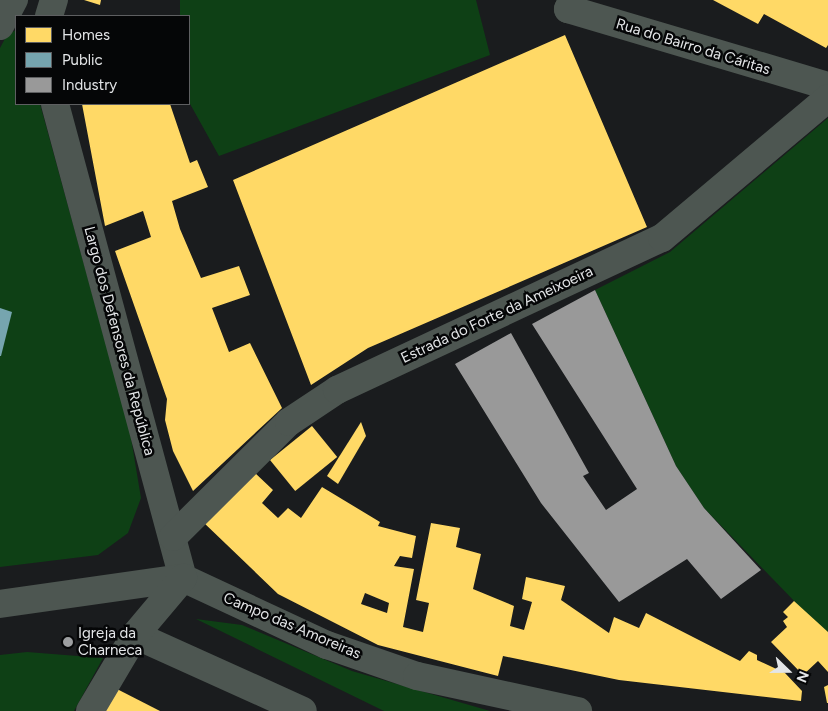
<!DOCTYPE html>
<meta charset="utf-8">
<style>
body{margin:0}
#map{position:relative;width:828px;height:711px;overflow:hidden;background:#1a1c1e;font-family:Figtree,sans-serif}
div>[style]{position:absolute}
.green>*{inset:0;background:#0e4015}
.homes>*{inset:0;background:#ffd966;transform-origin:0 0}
.public>*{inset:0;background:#76a5af}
.industry>*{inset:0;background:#999}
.minor>*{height:28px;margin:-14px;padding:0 14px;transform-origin:14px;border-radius:14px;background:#4d5651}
.dots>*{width:14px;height:14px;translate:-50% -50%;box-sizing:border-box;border:2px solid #050607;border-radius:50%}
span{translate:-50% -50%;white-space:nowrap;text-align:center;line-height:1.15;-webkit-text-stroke:5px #050607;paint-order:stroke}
.street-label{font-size:15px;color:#e3e5e7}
.poi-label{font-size:15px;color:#e3e5e7}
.left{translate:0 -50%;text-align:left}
.legend{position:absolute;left:15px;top:15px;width:175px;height:90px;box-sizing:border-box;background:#050607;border:1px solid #5e5f61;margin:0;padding:6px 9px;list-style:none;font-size:15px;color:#e3e5e7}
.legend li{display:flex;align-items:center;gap:10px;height:25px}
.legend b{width:25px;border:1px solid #5e5f61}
.north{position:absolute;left:763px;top:646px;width:50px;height:50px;-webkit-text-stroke:4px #050607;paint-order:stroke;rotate:112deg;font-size:14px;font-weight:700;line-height:20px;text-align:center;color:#e3e5e7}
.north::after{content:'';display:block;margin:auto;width:18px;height:22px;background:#e3e5e7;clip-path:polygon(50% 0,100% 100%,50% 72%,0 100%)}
</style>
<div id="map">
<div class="green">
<i style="clip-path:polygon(180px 0,476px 0,490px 55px,219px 156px,189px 102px,189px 16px,180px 16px)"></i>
<i style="clip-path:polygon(16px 30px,16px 104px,40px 104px,130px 432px,141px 498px,128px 533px,98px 555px,0 567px,0 48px,7px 35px)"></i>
<i style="clip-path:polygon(828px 118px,828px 636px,704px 508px,676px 466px,595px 290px,670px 252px)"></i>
<i style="clip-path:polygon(196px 619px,242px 625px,352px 671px,490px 711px,384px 711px)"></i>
<i style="clip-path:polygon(27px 652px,103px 658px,74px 711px,0 711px,0 655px)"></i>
</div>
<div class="homes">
<i style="clip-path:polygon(84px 0,101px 0,100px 5px)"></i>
<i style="clip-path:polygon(713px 0,828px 0,828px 45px,826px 48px,764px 14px,758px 24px)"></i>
<i style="clip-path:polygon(565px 35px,647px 227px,368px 348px,311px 385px,233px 180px)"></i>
<i style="clip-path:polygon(82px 104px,170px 104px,190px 163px,197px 160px,208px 187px,172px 201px,180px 229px,201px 278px,239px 266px,250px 295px,212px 308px,229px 352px,250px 343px,282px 408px,193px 491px,173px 451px,165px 420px,167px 399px,115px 251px,151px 237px,143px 211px,105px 226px)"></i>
<i style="clip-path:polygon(361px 422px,366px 436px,338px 484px,327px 476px)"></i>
<i style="left:312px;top:426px;width:40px;height:54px;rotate:51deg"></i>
<i style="clip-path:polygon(evenodd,254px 472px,273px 490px,262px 503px,278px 518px,288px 508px,301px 518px,322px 487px,380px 522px,378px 526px,416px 536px,412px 558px,400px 556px,394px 566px,414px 569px,403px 627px,423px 632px,429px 603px,416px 600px,431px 523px,460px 528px,456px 547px,481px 554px,473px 589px,514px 606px,510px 626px,524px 630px,532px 602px,522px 599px,526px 577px,565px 586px,561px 600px,609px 633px,614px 617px,639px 628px,646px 613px,740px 661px,749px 651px,757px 655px,757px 660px,785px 673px,802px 691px,801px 701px,619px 680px,503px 656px,498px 676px,378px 645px,278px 594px,202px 521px,254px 472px,365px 593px,389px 603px,387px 613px,361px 604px,365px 593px)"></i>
<i style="clip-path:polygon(794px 601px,828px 632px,828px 672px,818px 661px,803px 675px,771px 642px,787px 627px,783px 621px,788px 617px,783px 612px)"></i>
<i style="clip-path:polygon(828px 685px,828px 703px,827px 703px,824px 687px)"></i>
<i style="clip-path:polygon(115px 688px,160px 711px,103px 711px)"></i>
</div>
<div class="public">
<i style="clip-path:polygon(0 308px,12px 312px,1px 356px,0 356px)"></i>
</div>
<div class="industry">
<i style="clip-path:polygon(595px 290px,676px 466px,704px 508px,761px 570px,721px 599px,687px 559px,619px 602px,541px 503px,455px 364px,511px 333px,589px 473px,583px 476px,606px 510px,637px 489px,532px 324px)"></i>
</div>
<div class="minor">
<i style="left:572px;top:0;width:10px;rotate:114deg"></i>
<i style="left:568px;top:9px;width:271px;rotate:16.5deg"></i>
<i style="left:49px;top:16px;width:17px;rotate:-73deg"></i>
<i style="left:0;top:26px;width:30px;rotate:-62deg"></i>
<i style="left:55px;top:104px;width:491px;rotate:74.9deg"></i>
<i style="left:173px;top:537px;width:163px;rotate:-44.8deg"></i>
<i style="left:289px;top:422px;width:58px;rotate:-33.7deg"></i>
<i style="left:337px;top:390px;width:359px;rotate:-25.1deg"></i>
<i style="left:662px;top:238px;width:217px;rotate:-40.1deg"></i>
<i style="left:183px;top:578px;width:159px;rotate:25deg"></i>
<i style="left:327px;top:645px;width:95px;rotate:19deg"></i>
<i style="left:417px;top:676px;width:165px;rotate:12.3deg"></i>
<i style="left:0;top:604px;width:185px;rotate:-8.1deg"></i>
<i style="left:135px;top:635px;width:184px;rotate:24.3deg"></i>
<i style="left:90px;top:711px;width:88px;rotate:-59.4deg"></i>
<i style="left:135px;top:635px;width:75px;rotate:-49.9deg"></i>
</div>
<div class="dots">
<i style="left:68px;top:642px;background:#9d9fa1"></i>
</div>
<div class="street-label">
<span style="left:693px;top:47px;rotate:17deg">Rua do Bairro da Cáritas</span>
<span style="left:497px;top:315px;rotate:-25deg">Estrada do Forte da Ameixoeira</span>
<span style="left:119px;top:341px;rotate:75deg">Largo dos Defensores da República</span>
<span style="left:292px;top:626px;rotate:23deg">Campo das Amoreiras</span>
</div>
<div class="poi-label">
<span class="left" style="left:78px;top:642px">Igreja da<br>Charneca</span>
</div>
<ul class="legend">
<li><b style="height:14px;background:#ffd966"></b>Homes</li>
<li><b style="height:14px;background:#76a5af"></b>Public</li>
<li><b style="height:14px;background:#999"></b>Industry</li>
</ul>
<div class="north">N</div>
</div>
